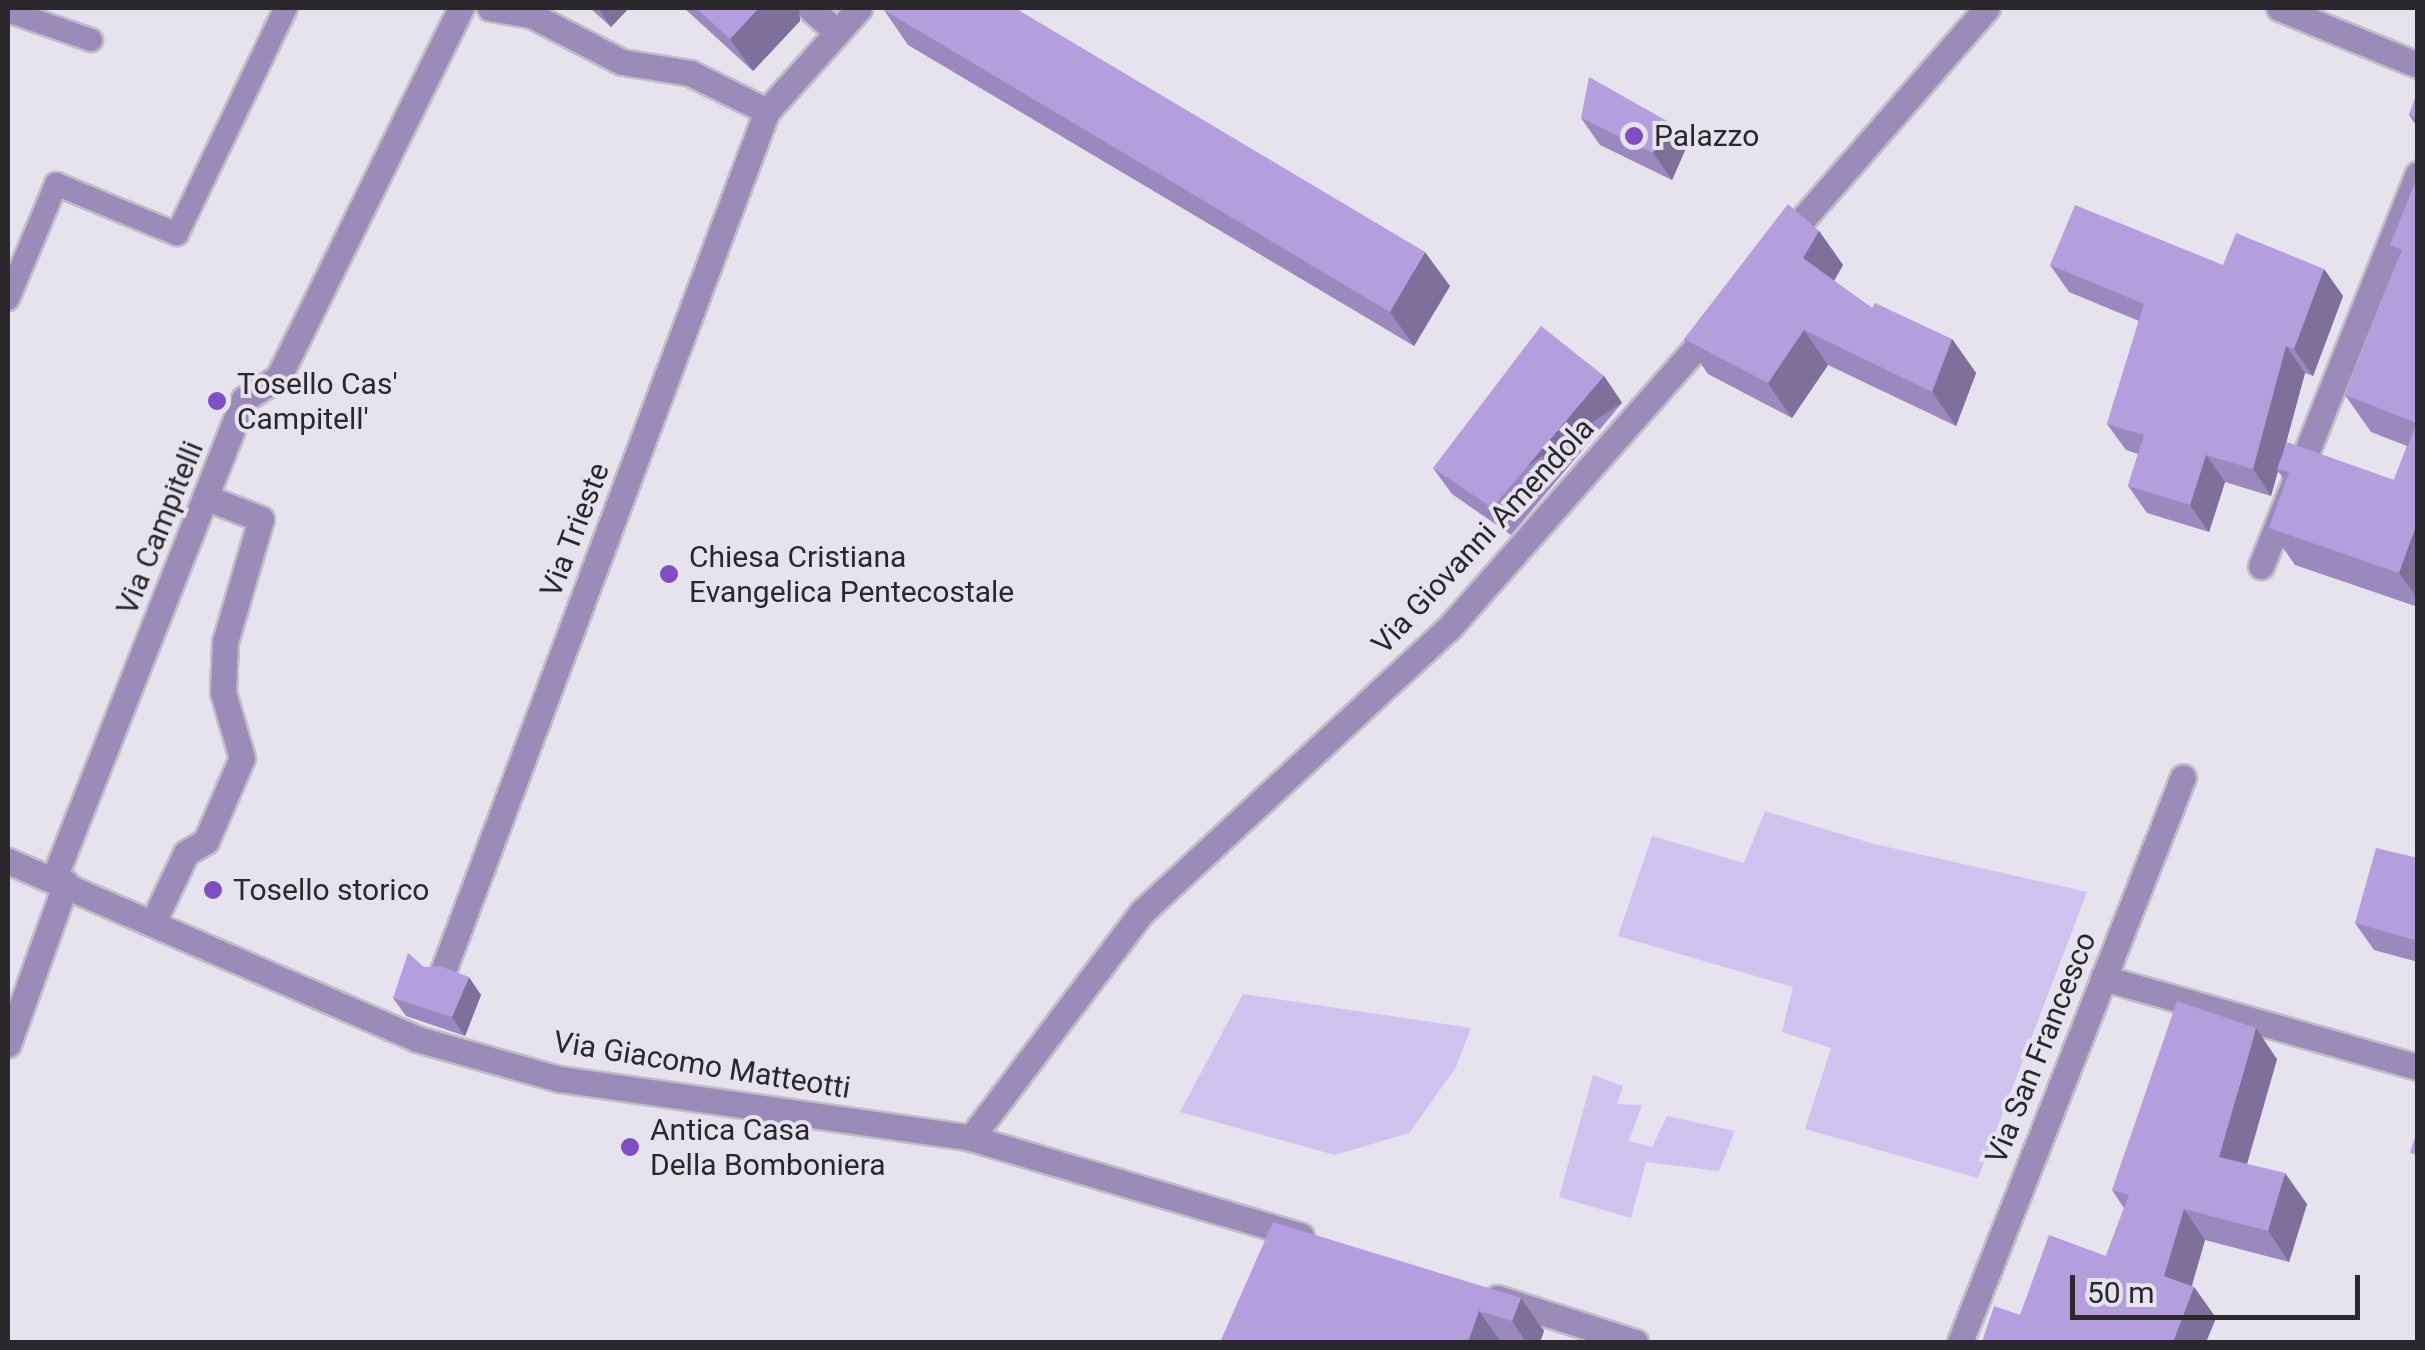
<!DOCTYPE html>
<style>
body{margin:0}
#map{position:relative;width:2425px;height:1350px;overflow:hidden;background:#e6e2ee;font-family:Roboto,sans-serif}
div>[style]{position:absolute}
.green>*{inset:0;background:#d0c2ee}
.roads{filter:drop-shadow(2px 0 #c0bdc7) drop-shadow(-2px 0 #c0bdc7) drop-shadow(0 2px #c0bdc7) drop-shadow(0 -2px #c0bdc7)}
.lane>*{height:22px;margin:-11px;padding:0 11px;transform-origin:11px;border-radius:11px;background:#9a8bb9}
.street>*{height:25px;margin:-12.5px;padding:0 12.5px;transform-origin:12.5px;border-radius:12.5px;background:#9a8bb9}
.wall>*{inset:0;background:#9b88be}
.shaded-wall>*{inset:0;background:#7e6f9b;transform-origin:0 0}
.building>*{inset:0;background:#b49edd}
.dots>*{width:28px;height:28px;translate:-50% -50%;box-sizing:border-box;border:5px solid #e6e2ee;border-radius:50%}
span{translate:-50% -50%;white-space:nowrap;text-align:center;line-height:1.15;-webkit-text-stroke:8px #e6e2ee;paint-order:stroke}
.poi-label{font-size:30px;color:#2a282d}
.left{translate:0 -50%;text-align:left}
.street-label{font-size:30px;color:#2a282d}
.frame{position:absolute;inset:0;border:10px solid #2a282d;pointer-events:none}
.scale{position:absolute;left:2070px;top:1275px;width:290px;height:45px;box-sizing:border-box;border:5px solid #2a282d;border-top:0;padding-left:12px;font-size:30px;line-height:35px;white-space:nowrap;color:#2a282d;-webkit-text-stroke:8px #e6e2ee;paint-order:stroke}
</style>
<div id="map">
<div class="green">
<i style="clip-path:polygon(1765px 811px,1874px 844px,2087px 892px,1978px 1178px,1805px 1129px,1831px 1048px,1782px 1032px,1793px 987px,1618px 936px,1652px 836px,1744px 863px)"></i>
<i style="clip-path:polygon(1243px 994px,1471px 1028px,1455px 1069px,1409px 1133px,1335px 1155px,1180px 1112px)"></i>
<i style="clip-path:polygon(1593px 1075px,1623px 1086px,1617px 1104px,1642px 1105px,1629px 1141px,1652px 1147px,1667px 1116px,1735px 1131px,1719px 1171px,1646px 1162px,1631px 1218px,1559px 1197px)"></i>
</div>
<div class="roads">
<div class="lane">
<i style="left:8px;top:11px;width:88px;rotate:19.3deg"></i>
<i style="left:8px;top:299px;width:125px;rotate:-67.3deg"></i>
<i style="left:56px;top:184px;width:131px;rotate:22.5deg"></i>
<i style="left:177px;top:234px;width:251px;rotate:-64.3deg"></i>
</div>
<div class="street">
<i style="left:490px;top:8px;width:42px;rotate:9.7deg"></i>
<i style="left:531px;top:15px;width:102px;rotate:27.3deg"></i>
<i style="left:622px;top:62px;width:69px;rotate:9.2deg"></i>
<i style="left:690px;top:73px;width:86px;rotate:26.3deg"></i>
<i style="left:810px;top:8px;width:36px;rotate:42deg"></i>
<i style="left:2279px;top:8px;width:150px;rotate:22.3deg"></i>
<i style="left:1781px;top:244px;width:313px;rotate:-48.9deg"></i>
<i style="left:2261px;top:566px;width:422px;rotate:-68.2deg"></i>
<i style="left:8px;top:861px;width:446px;rotate:23.5deg"></i>
<i style="left:417px;top:1039px;width:148px;rotate:15.7deg"></i>
<i style="left:559px;top:1079px;width:416px;rotate:8.1deg"></i>
<i style="left:971px;top:1138px;width:344px;rotate:16.5deg"></i>
<i style="left:54px;top:878px;width:515px;rotate:-68.36deg"></i>
<i style="left:244px;top:399px;width:40px;rotate:-32deg"></i>
<i style="left:278px;top:378px;width:413px;rotate:-63.7deg"></i>
<i style="left:153px;top:922px;width:76px;rotate:-64.4deg"></i>
<i style="left:186px;top:853px;width:23px;rotate:-31deg"></i>
<i style="left:206px;top:841px;width:90px;rotate:-66.6deg"></i>
<i style="left:242px;top:758px;width:69px;rotate:-106.1deg"></i>
<i style="left:223px;top:692px;width:50px;rotate:-87.7deg"></i>
<i style="left:225px;top:642px;width:128px;rotate:-73.7deg"></i>
<i style="left:261px;top:519px;width:58px;rotate:-158.7deg"></i>
<i style="left:443px;top:971px;width:919px;rotate:-69.36deg"></i>
<i style="left:767px;top:111px;width:138px;rotate:-48.2deg"></i>
<i style="left:2103px;top:978px;width:327px;rotate:15.8deg"></i>
<i style="left:8px;top:1044px;width:171px;rotate:-70.2deg"></i>
<i style="left:971px;top:1138px;width:283px;rotate:-52.9deg"></i>
<i style="left:1142px;top:912px;width:417px;rotate:-42.8deg"></i>
<i style="left:1448px;top:629px;width:399px;rotate:-48.6deg"></i>
<i style="left:1497px;top:1298px;width:145px;rotate:17.7deg"></i>
<i style="left:1960px;top:1342px;width:607px;rotate:-68.46deg"></i>
</div>
</div>
<div class="wall">
<i style="clip-path:polygon(590px 8px,629px 8px,611px 27px)"></i>
<i style="clip-path:polygon(684px 8px,799px 8px,800px 21px,753px 71px)"></i>
<i style="clip-path:polygon(884px 10px,1450px 286px,1414px 346px,908px 45px)"></i>
<i style="clip-path:polygon(2418px 91px,2418px 128px,2409px 115px)"></i>
<i style="clip-path:polygon(1581px 118px,1686px 148px,1672px 180px,1600px 145px)"></i>
<i style="clip-path:polygon(2418px 175px,2418px 607px,2295px 565px,2269px 528px,2285px 481px,2278px 471px,2271px 496px,2225px 482px,2209px 532px,2147px 513px,2128px 486px,2138px 454px,2126px 450px,2107px 424px,2139px 321px,2069px 292px,2050px 265px,2223px 265px,2324px 269px,2343px 296px,2313px 376px,2305px 373px,2284px 450px,2394px 480px,2407px 446px,2371px 432px,2345px 395px,2399px 257px,2390px 245px)"></i>
<i style="clip-path:polygon(1819px 231px,1843px 265px,1834px 281px,1872px 308px,1952px 339px,1976px 373px,1956px 426px,1828px 365px,1792px 418px,1708px 374px,1684px 339px)"></i>
<i style="clip-path:polygon(1604px 376px,1622px 403px,1511px 535px,1452px 494px,1433px 468px)"></i>
<i style="clip-path:polygon(2418px 858px,2418px 962px,2374px 950px,2355px 923px)"></i>
<i style="clip-path:polygon(424px 967px,481px 995px,465px 1036px,406px 1016px,393px 998px)"></i>
<i style="clip-path:polygon(2277px 1059px,2247px 1164px,2307px 1204px,2289px 1262px,2205px 1240px,2192px 1286px,2194px 1287px,2216px 1318px,2206px 1342px,1982px 1342px,2020px 1315px,2106px 1256px,2124px 1208px,2112px 1190px)"></i>
<i style="clip-path:polygon(1521px 1298px,1544px 1331px,1540px 1342px,1223px 1342px,1221px 1340px)"></i>
</div>
<div class="shaded-wall">
<i style="clip-path:polygon(598px 8px,629px 8px,611px 27px)"></i>
<i style="clip-path:polygon(759px 8px,799px 8px,800px 21px,753px 71px,730px 39px)"></i>
<i style="clip-path:polygon(1667px 121px,1686px 148px,1672px 180px,1653px 153px)"></i>
<i style="clip-path:polygon(1819px 231px,1843px 265px,1827px 293px,1803px 258px)"></i>
<i style="clip-path:polygon(1425px 252px,1450px 286px,1414px 346px,1390px 312px)"></i>
<i style="clip-path:polygon(2324px 269px,2343px 296px,2313px 376px,2294px 349px)"></i>
<i style="clip-path:polygon(1804px 330px,1828px 365px,1792px 418px,1768px 383px)"></i>
<i style="clip-path:polygon(1952px 339px,1976px 373px,1956px 426px,1932px 392px)"></i>
<i style="clip-path:polygon(2286px 346px,2305px 373px,2279px 469px,2277px 469px,2278px 471px,2271px 496px,2253px 469px)"></i>
<i style="left:1604px;top:376px;width:32px;height:173px;rotate:56deg"></i>
<i style="clip-path:polygon(2206px 455px,2225px 482px,2209px 532px,2190px 505px)"></i>
<i style="clip-path:polygon(2418px 520px,2418px 599px,2399px 573px)"></i>
<i style="clip-path:polygon(469px 977px,481px 995px,465px 1036px,452px 1017px)"></i>
<i style="clip-path:polygon(2256px 1028px,2277px 1059px,2240px 1188px,2219px 1157px)"></i>
<i style="clip-path:polygon(2285px 1173px,2307px 1204px,2289px 1262px,2268px 1231px)"></i>
<i style="clip-path:polygon(2184px 1209px,2205px 1240px,2185px 1307px,2164px 1276px)"></i>
<i style="clip-path:polygon(2194px 1287px,2216px 1318px,2206px 1342px,2173px 1342px)"></i>
<i style="clip-path:polygon(1521px 1298px,1544px 1331px,1540px 1342px,1526px 1342px,1512px 1321px)"></i>
<i style="clip-path:polygon(1479px 1311px,1501px 1342px,1468px 1342px)"></i>
</div>
<div class="building">
<i style="clip-path:polygon(696px 8px,759px 8px,730px 39px)"></i>
<i style="clip-path:polygon(886px 8px,1015px 8px,1425px 252px,1390px 312px,884px 10px)"></i>
<i style="clip-path:polygon(1589px 77px,1667px 121px,1653px 153px,1581px 118px)"></i>
<i style="clip-path:polygon(2418px 91px,2418px 118px,2409px 115px)"></i>
<i style="clip-path:polygon(2418px 175px,2418px 520px,2399px 573px,2269px 528px,2289px 472px,2277px 469px,2287px 442px,2394px 480px,2417px 423px,2345px 395px,2402px 250px,2390px 245px)"></i>
<i style="clip-path:polygon(1788px 204px,1819px 231px,1803px 258px,1872px 308px,1875px 303px,1952px 339px,1932px 392px,1804px 330px,1768px 383px,1684px 339px)"></i>
<i style="clip-path:polygon(2075px 205px,2223px 265px,2236px 233px,2324px 269px,2294px 349px,2286px 346px,2253px 469px,2206px 455px,2190px 505px,2128px 486px,2144px 435px,2107px 424px,2144px 304px,2050px 265px)"></i>
<i style="clip-path:polygon(1541px 326px,1604px 376px,1492px 508px,1433px 468px)"></i>
<i style="clip-path:polygon(2376px 848px,2418px 858px,2418px 941px,2355px 923px)"></i>
<i style="clip-path:polygon(408px 953px,424px 967px,440px 966px,469px 977px,452px 1017px,393px 998px)"></i>
<i style="clip-path:polygon(2177px 1001px,2256px 1028px,2219px 1157px,2285px 1173px,2268px 1231px,2184px 1209px,2164px 1276px,2194px 1287px,2173px 1342px,1982px 1342px,1994px 1306px,2020px 1315px,2049px 1235px,2106px 1256px,2129px 1195px,2112px 1190px)"></i>
<i style="clip-path:polygon(2418px 1127px,2418px 1155px,2410px 1153px)"></i>
<i style="clip-path:polygon(1273px 1222px,1521px 1298px,1512px 1321px,1479px 1311px,1468px 1342px,1230px 1342px,1221px 1340px)"></i>
</div>
<div class="dots">
<i style="left:1634px;top:136px;background:#7f4dc4"></i>
<i style="left:217px;top:401px;background:#7f4dc4"></i>
<i style="left:669px;top:574px;background:#7f4dc4"></i>
<i style="left:213px;top:890px;background:#7f4dc4"></i>
<i style="left:630px;top:1147px;background:#7f4dc4"></i>
</div>
<div class="poi-label">
<span class="left" style="left:1654px;top:136px">Palazzo</span>
<span class="left" style="left:237px;top:401px">Tosello Cas'<br>Campitell'</span>
<span class="left" style="left:689px;top:574px">Chiesa Cristiana<br>Evangelica Pentecostale</span>
<span class="left" style="left:233px;top:890px">Tosello storico</span>
<span class="left" style="left:650px;top:1147px">Antica Casa<br>Della Bomboniera</span>
</div>
<div class="street-label">
<span style="left:160px;top:528px;rotate:-68deg">Via Campitelli</span>
<span style="left:575px;top:530px;rotate:-69deg">Via Trieste</span>
<span style="left:1483px;top:536px;rotate:-47deg">Via Giovanni Amendola</span>
<span style="left:2041px;top:1048px;rotate:-68deg">Via San Francesco</span>
<span style="left:702px;top:1065px;rotate:9deg">Via Giacomo Matteotti</span>
</div>
<div class="frame"></div>
<div class="scale">50 m</div>
</div>
